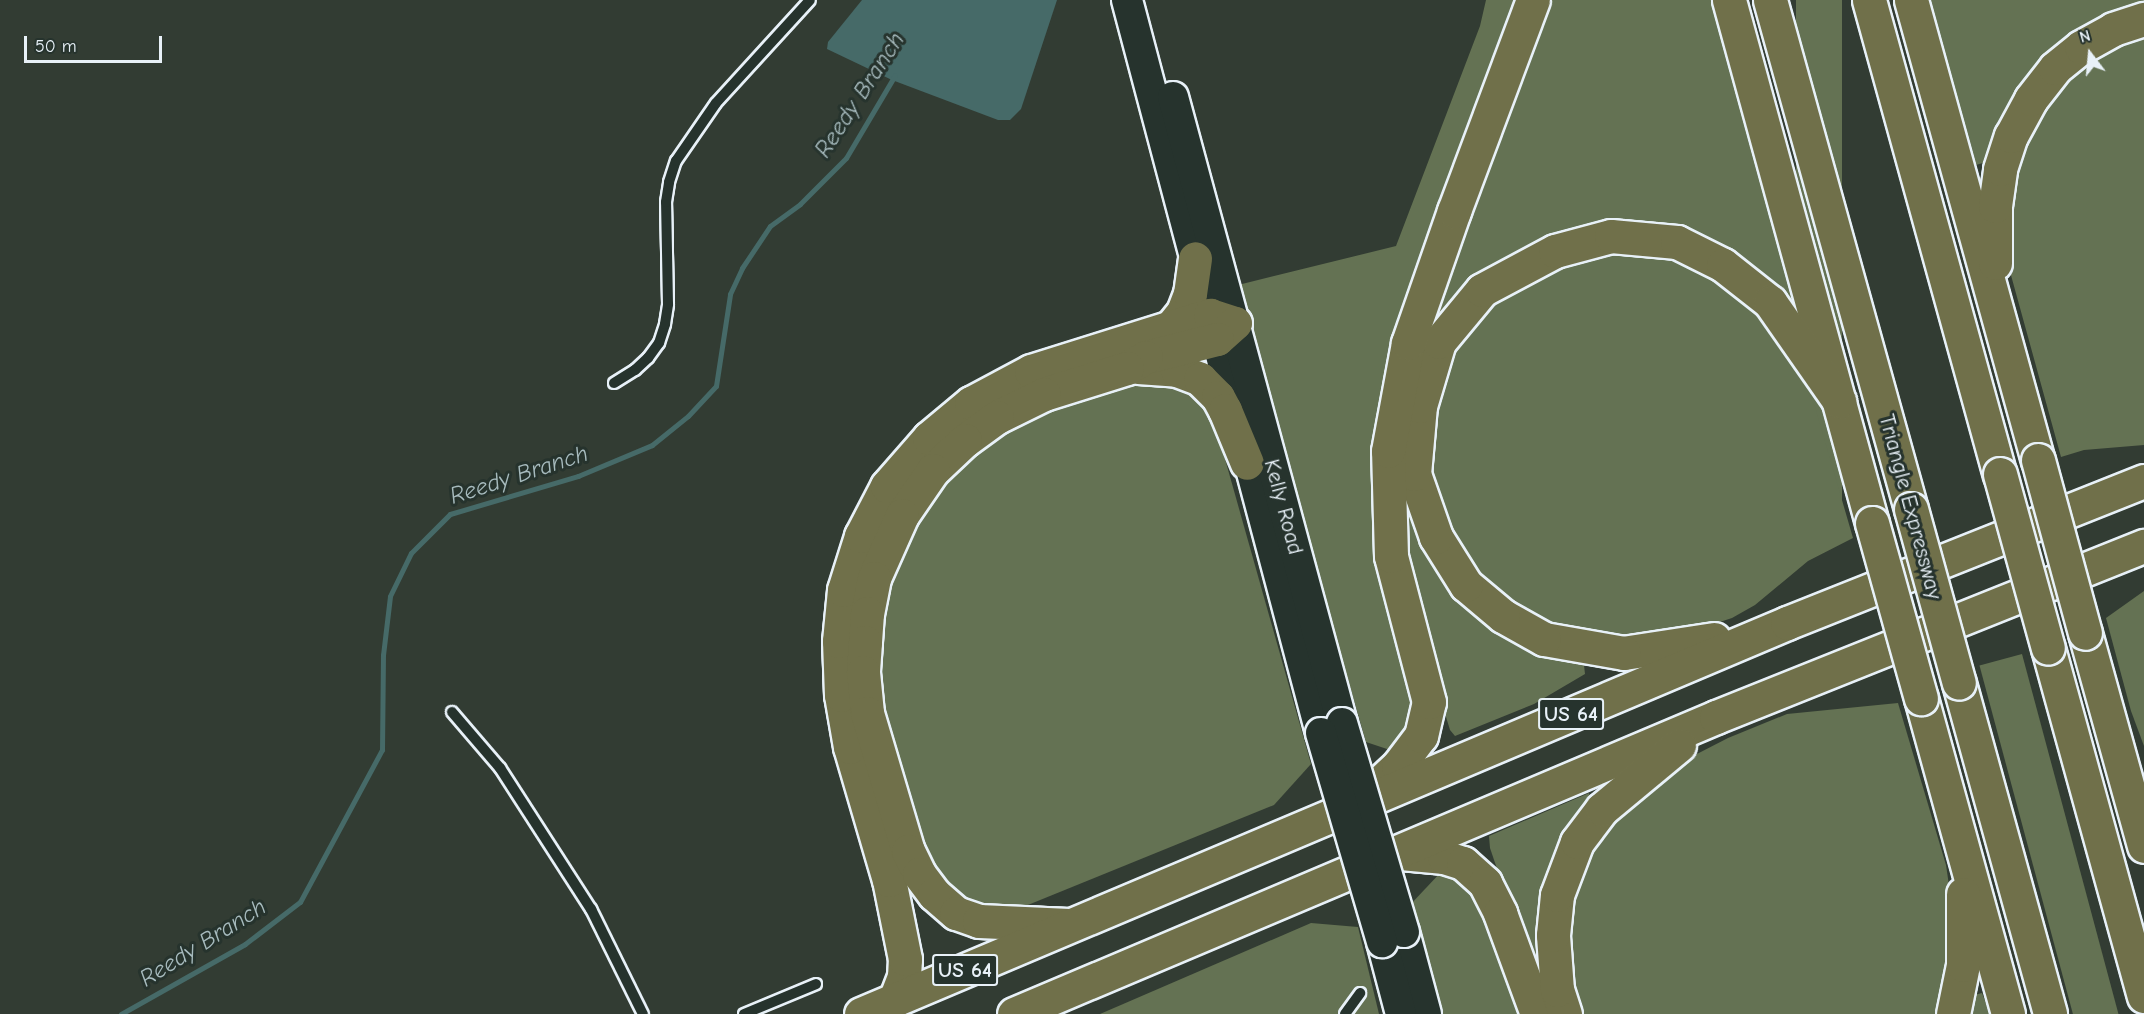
<!DOCTYPE html>
<style>
body{margin:0}
#map{position:relative;width:2144px;height:1014px;overflow:hidden;background:#323c33;font-family:"Comic Neue",sans-serif}
div>[style]{position:absolute}
.green>*{inset:0;background:#647253;transform-origin:0 0}
.water>*{inset:0;background:#466a68}
.stream>*{height:5px;margin:-2.5px;padding:0 2.5px;transform-origin:2.5px;border-radius:2.5px;background:#466a68}
.roads{filter:drop-shadow(2px 0 #e8f1f8) drop-shadow(-2px 0 #e8f1f8) drop-shadow(0 2px #e8f1f8) drop-shadow(0 -2px #e8f1f8)}
.lane>*{height:10px;margin:-5px;padding:0 5px;transform-origin:5px;border-radius:5px;background:#26332d}
.secondary>*{height:30px;margin:-15px;padding:0 15px;transform-origin:15px;border-radius:15px;background:#26332d}
.highway>*{height:33px;margin:-16.5px;padding:0 16.5px;transform-origin:16.5px;border-radius:16.5px;background:#70704a}
.bridges{filter:drop-shadow(2px 0 #e8f1f8) drop-shadow(-2px 0 #e8f1f8) drop-shadow(0 2px #e8f1f8) drop-shadow(0 -2px #e8f1f8)}
.secondary-bridge>*{height:30px;margin:-15px;padding:0 15px;transform-origin:15px;border-radius:15px;background:#26332d}
.highway-bridge>*{height:33px;margin:-16.5px;padding:0 16.5px;transform-origin:16.5px;border-radius:16.5px;background:#70704a}
span{translate:-50% -50%;white-space:nowrap;text-align:center;line-height:1.15;-webkit-text-stroke:6px #26332d;paint-order:stroke}
.shield-label span{padding:2px 4px;background:#26332d;border:2px solid;border-radius:4px;-webkit-text-stroke-width:0}
.shield-label{font-size:21px;color:#e8f1f8;font-weight:700}
.street-label{font-size:22px;color:#e8f1f8}
.water-label{font-size:24px;color:#a7bbbe;font-style:italic}
.north{position:absolute;left:2060px;top:24px;width:60px;height:60px;-webkit-text-stroke:4px #26332d;paint-order:stroke;rotate:344deg;font-size:16px;font-weight:700;line-height:24px;text-align:center;color:#e8f1f8}
.north::after{content:'';display:block;margin:auto;width:21px;height:27px;background:#e8f1f8;clip-path:polygon(50% 0,100% 100%,50% 72%,0 100%)}
.scale{position:absolute;left:24px;top:36px;width:138px;height:27px;box-sizing:border-box;border:3px solid #e8f1f8;border-top:0;padding-left:8px;font-size:18px;line-height:21px;white-space:nowrap;color:#e8f1f8;-webkit-text-stroke:4px #26332d;paint-order:stroke}
</style>
<div id="map">
<div class="green">
<i style="clip-path:polygon(1486px 0,1519px 0,1392px 359px,1415px 700px,1411px 731px,1390px 750px,1366px 742px,1234px 286px,1396px 246px,1480px 26px)"></i>
<i style="clip-path:polygon(1544px 0,1717px 0,1803px 311px,1793px 315px,1745px 266px,1576px 232px,1427px 348px,1431px 303px)"></i>
<i style="left:1796px;top:0;width:46px;height:522px"></i>
<i style="clip-path:polygon(1921px 0,2144px 0,2144px 5px,2102px 22px,1986px 162px,1976px 165px,1940px 70px)"></i>
<i style="clip-path:polygon(2144px 27px,2144px 445px,2084px 450px,2061px 457px,2009px 268px,2004px 212px,2034px 109px,2068px 70px)"></i>
<i style="clip-path:polygon(1632px 248px,1677px 258px,1731px 282px,1762px 311px,1788px 350px,1815px 407px,1853px 538px,1808px 561px,1755px 605px,1732px 618px,1683px 634px,1594px 643px,1508px 609px,1444px 533px,1425px 475px,1423px 436px,1451px 347px,1482px 307px,1580px 254px)"></i>
<i style="clip-path:polygon(1142px 378px,1178px 381px,1203px 394px,1216px 427px,1311px 764px,1274px 805px,1018px 909px,984px 911px,956px 899px,916px 844px,879px 714px,880px 597px,903px 540px,935px 493px,976px 450px,1022px 420px,1095px 391px)"></i>
<i style="clip-path:polygon(1408px 495px,1522px 644px,1584px 665px,1585px 674px,1534px 704px,1455px 736px,1450px 730px,1411px 602px,1398px 496px)"></i>
<i style="clip-path:polygon(2144px 591px,2144px 746px,2131px 711px,2106px 618px)"></i>
<i style="left:2022px;top:654px;width:373px;height:44px;rotate:75deg"></i>
<i style="clip-path:polygon(1898px 703px,1946px 865px,1955px 926px,1941px 1014px,1576px 1014px,1561px 956px,1582px 852px,1660px 773px,1728px 738px,1787px 714px)"></i>
<i style="clip-path:polygon(1589px 793px,1591px 800px,1545px 987px,1538px 990px,1490px 848px,1489px 836px)"></i>
<i style="clip-path:polygon(1442px 871px,1459px 878px,1476px 890px,1526px 1014px,1435px 1014px,1409px 906px)"></i>
<i style="clip-path:polygon(1311px 923px,1358px 927px,1379px 1014px,1100px 1014px)"></i>
<i style="clip-path:polygon(1982px 993px,1990px 1014px,1966px 1014px,1970px 996px)"></i>
</div>
<div class="water">
<i style="clip-path:polygon(862px 0,1057px 0,1021px 109px,1010px 120px,998px 120px,892px 80px,827px 49px,828px 42px)"></i>
</div>
<div class="stream">
<i style="left:121px;top:1014px;width:142px;rotate:-29.4deg"></i>
<i style="left:245px;top:944px;width:69px;rotate:-37.4deg"></i>
<i style="left:300px;top:902px;width:173px;rotate:-61.7deg"></i>
<i style="left:382px;top:750px;width:95px;rotate:-89.4deg"></i>
<i style="left:383px;top:655px;width:59px;rotate:-83.2deg"></i>
<i style="left:390px;top:596px;width:48px;rotate:-64deg"></i>
<i style="left:411px;top:553px;width:55px;rotate:-45deg"></i>
<i style="left:450px;top:514px;width:134px;rotate:-16.5deg"></i>
<i style="left:578px;top:476px;width:80px;rotate:-22.7deg"></i>
<i style="left:652px;top:445px;width:46px;rotate:-38.9deg"></i>
<i style="left:688px;top:416px;width:41px;rotate:-47deg"></i>
<i style="left:716px;top:386px;width:93px;rotate:-81.3deg"></i>
<i style="left:730px;top:294px;width:29px;rotate:-65deg"></i>
<i style="left:742px;top:268px;width:50px;rotate:-56.3deg"></i>
<i style="left:770px;top:226px;width:37px;rotate:-36deg"></i>
<i style="left:800px;top:204px;width:65px;rotate:-45deg"></i>
<i style="left:846px;top:158px;width:96px;rotate:-59.4deg"></i>
</div>
<div class="roads">
<div class="lane">
<i style="left:614px;top:383px;width:25px;rotate:-32deg"></i>
<i style="left:635px;top:370px;width:18px;rotate:-43deg"></i>
<i style="left:648px;top:358px;width:19px;rotate:-54deg"></i>
<i style="left:659px;top:343px;width:20px;rotate:-72deg"></i>
<i style="left:665px;top:324px;width:20px;rotate:-81deg"></i>
<i style="left:668px;top:304px;width:102px;rotate:-91.1deg"></i>
<i style="left:666px;top:202px;width:20px;rotate:-81deg"></i>
<i style="left:669px;top:182px;width:22px;rotate:-72deg"></i>
<i style="left:676px;top:161px;width:70px;rotate:-55.4deg"></i>
<i style="left:716px;top:103px;width:139px;rotate:-47.6deg"></i>
<i style="left:452px;top:712px;width:74px;rotate:49.4deg"></i>
<i style="left:500px;top:768px;width:168px;rotate:57.2deg"></i>
<i style="left:591px;top:909px;width:117px;rotate:63.7deg"></i>
<i style="left:744px;top:1014px;width:78px;rotate:-22.6deg"></i>
<i style="left:1345px;top:1014px;width:26px;rotate:-54deg"></i>
</div>
<div class="secondary">
<i style="left:1127px;top:0;width:758px;rotate:75.18deg"></i>
<i style="left:1173px;top:97px;width:648px;rotate:74.89deg"></i>
<i style="left:1404px;top:932px;width:85px;rotate:75deg"></i>
<i style="left:1382px;top:942px;width:74px;rotate:75.2deg"></i>
</div>
<div class="highway">
<i style="left:1729px;top:0;width:542px;rotate:74.71deg"></i>
<i style="left:1770px;top:0;width:528px;rotate:74.52deg"></i>
<i style="left:1869px;top:0;width:492px;rotate:74.6deg"></i>
<i style="left:1911px;top:0;width:477px;rotate:74.6deg"></i>
<i style="left:1995px;top:263px;width:57px;rotate:-90deg"></i>
<i style="left:1995px;top:206px;width:37px;rotate:-82deg"></i>
<i style="left:2000px;top:169px;width:35px;rotate:-72deg"></i>
<i style="left:2011px;top:136px;width:42px;rotate:-61.6deg"></i>
<i style="left:2031px;top:99px;width:39px;rotate:-52deg"></i>
<i style="left:2055px;top:68px;width:33px;rotate:-39deg"></i>
<i style="left:2081px;top:47px;width:37px;rotate:-29deg"></i>
<i style="left:2113px;top:29px;width:33px;rotate:-18deg"></i>
<i style="left:1171px;top:327px;width:19px;rotate:-51deg"></i>
<i style="left:1183px;top:312px;width:19px;rotate:-69deg"></i>
<i style="left:1190px;top:294px;width:36px;rotate:-82deg"></i>
<i style="left:1138px;top:367px;width:39px;rotate:4deg"></i>
<i style="left:1177px;top:370px;width:25px;rotate:21deg"></i>
<i style="left:1200px;top:379px;width:25px;rotate:45deg"></i>
<i style="left:1218px;top:397px;width:15px;rotate:62deg"></i>
<i style="left:1225px;top:410px;width:57px;rotate:67.5deg"></i>
<i style="left:2085px;top:633px;width:221px;rotate:74.5deg"></i>
<i style="left:1714px;top:639px;width:91px;rotate:171.2deg"></i>
<i style="left:1624px;top:653px;width:81px;rotate:-170.1deg"></i>
<i style="left:1544px;top:639px;width:47px;rotate:-150.7deg"></i>
<i style="left:1503px;top:616px;width:48px;rotate:-140deg"></i>
<i style="left:1466px;top:585px;width:57px;rotate:-122deg"></i>
<i style="left:1436px;top:537px;width:67px;rotate:-109.2deg"></i>
<i style="left:1414px;top:474px;width:68px;rotate:-85deg"></i>
<i style="left:1420px;top:406px;width:67px;rotate:-73.5deg"></i>
<i style="left:1439px;top:342px;width:67px;rotate:-50.4deg"></i>
<i style="left:1482px;top:290px;width:83px;rotate:-28.1deg"></i>
<i style="left:1555px;top:251px;width:58px;rotate:-15deg"></i>
<i style="left:1611px;top:236px;width:66px;rotate:5.2deg"></i>
<i style="left:1677px;top:242px;width:51px;rotate:26.6deg"></i>
<i style="left:1723px;top:265px;width:60px;rotate:38.2deg"></i>
<i style="left:1770px;top:302px;width:121px;rotate:55.1deg"></i>
<i style="left:2048px;top:648px;width:361px;rotate:74.6deg"></i>
<i style="left:1959px;top:683px;width:343px;rotate:74.6deg"></i>
<i style="left:1921px;top:698px;width:328px;rotate:74.6deg"></i>
<i style="left:1371px;top:791px;width:37px;rotate:-43deg"></i>
<i style="left:1398px;top:766px;width:38px;rotate:-53deg"></i>
<i style="left:1421px;top:736px;width:35px;rotate:-77deg"></i>
<i style="left:1429px;top:702px;width:151px;rotate:-104.6deg"></i>
<i style="left:1391px;top:556px;width:105px;rotate:-91.6deg"></i>
<i style="left:1388px;top:451px;width:110px;rotate:-79.5deg"></i>
<i style="left:1408px;top:343px;width:140px;rotate:-70.8deg"></i>
<i style="left:1454px;top:211px;width:225px;rotate:-69.5deg"></i>
<i style="left:1401px;top:853px;width:43px;rotate:5.3deg"></i>
<i style="left:1444px;top:857px;width:20px;rotate:18deg"></i>
<i style="left:1463px;top:863px;width:30px;rotate:42deg"></i>
<i style="left:1485px;top:883px;width:34px;rotate:63deg"></i>
<i style="left:1500px;top:913px;width:108px;rotate:69.9deg"></i>
<i style="left:895px;top:1000px;width:25px;rotate:-69deg"></i>
<i style="left:904px;top:977px;width:18px;rotate:-87deg"></i>
<i style="left:905px;top:959px;width:81px;rotate:-101.4deg"></i>
<i style="left:889px;top:880px;width:139px;rotate:-106.3deg"></i>
<i style="left:850px;top:747px;width:53px;rotate:-99.8deg"></i>
<i style="left:841px;top:695px;width:54px;rotate:-92.1deg"></i>
<i style="left:839px;top:641px;width:51px;rotate:-84.4deg"></i>
<i style="left:844px;top:590px;width:57px;rotate:-72.5deg"></i>
<i style="left:861px;top:536px;width:56px;rotate:-62.5deg"></i>
<i style="left:887px;top:486px;width:64px;rotate:-48.8deg"></i>
<i style="left:929px;top:438px;width:55px;rotate:-39.8deg"></i>
<i style="left:971px;top:403px;width:68px;rotate:-28.1deg"></i>
<i style="left:1031px;top:371px;width:188px;rotate:-17.4deg"></i>
<i style="left:1210px;top:315px;width:26px;rotate:18deg"></i>
<i style="left:1235px;top:323px;width:24px;rotate:138deg"></i>
<i style="left:1217px;top:339px;width:73px;rotate:165.8deg"></i>
<i style="left:1146px;top:357px;width:22px;rotate:150deg"></i>
<i style="left:1127px;top:368px;width:87px;rotate:162.6deg"></i>
<i style="left:1044px;top:394px;width:52px;rotate:153.9deg"></i>
<i style="left:997px;top:417px;width:39px;rotate:144deg"></i>
<i style="left:965px;top:440px;width:44px;rotate:136.8deg"></i>
<i style="left:933px;top:470px;width:55px;rotate:124.6deg"></i>
<i style="left:902px;top:515px;width:69px;rotate:114deg"></i>
<i style="left:874px;top:578px;width:36px;rotate:101deg"></i>
<i style="left:867px;top:613px;width:29px;rotate:94deg"></i>
<i style="left:865px;top:642px;width:30px;rotate:94deg"></i>
<i style="left:863px;top:672px;width:41px;rotate:84.4deg"></i>
<i style="left:867px;top:713px;width:144px;rotate:73.5deg"></i>
<i style="left:908px;top:851px;width:25px;rotate:64deg"></i>
<i style="left:919px;top:874px;width:25px;rotate:53deg"></i>
<i style="left:934px;top:894px;width:29px;rotate:41deg"></i>
<i style="left:956px;top:913px;width:24px;rotate:19deg"></i>
<i style="left:979px;top:921px;width:90px;rotate:2.5deg"></i>
<i style="left:861px;top:1014px;width:1005px;rotate:-22.89deg"></i>
<i style="left:1787px;top:623px;width:384px;rotate:-21.7deg"></i>
<i style="left:1014px;top:1014px;width:762px;rotate:-22.93deg"></i>
<i style="left:1716px;top:717px;width:461px;rotate:-21.8deg"></i>
<i style="left:1565px;top:1014px;width:25px;rotate:-108deg"></i>
<i style="left:1557px;top:990px;width:55px;rotate:-94.2deg"></i>
<i style="left:1553px;top:935px;width:40px;rotate:-84.3deg"></i>
<i style="left:1557px;top:895px;width:57px;rotate:-69.3deg"></i>
<i style="left:1577px;top:842px;width:41px;rotate:-52.9deg"></i>
<i style="left:1602px;top:809px;width:100px;rotate:-39.7deg"></i>
<i style="left:1953px;top:1014px;width:50px;rotate:-78.5deg"></i>
<i style="left:1963px;top:965px;width:71px;rotate:-90deg"></i>
</div>
</div>
<div class="bridges">
<div class="secondary-bridge">
<i style="left:1342px;top:723px;width:218px;rotate:73.5deg"></i>
<i style="left:1321px;top:733px;width:218px;rotate:73.7deg"></i>
</div>
<div class="highway-bridge">
<i style="left:2038px;top:460px;width:179px;rotate:74.8deg"></i>
<i style="left:2000px;top:474px;width:180px;rotate:74.6deg"></i>
<i style="left:1911px;top:509px;width:180px;rotate:74.6deg"></i>
<i style="left:1872px;top:523px;width:182px;rotate:74.4deg"></i>
</div>
</div>
<div class="shield-label">
<span style="left:1571px;top:714px">US 64</span>
<span style="left:965px;top:970px">US 64</span>
</div>
<div class="street-label">
<span style="left:1283px;top:507px;rotate:75deg">Kelly Road</span>
<span style="left:1910px;top:507px;rotate:75deg">Triangle Expressway</span>
</div>
<div class="water-label">
<span style="left:860px;top:95px;rotate:-57deg">Reedy Branch</span>
<span style="left:519px;top:475px;rotate:-18deg">Reedy Branch</span>
<span style="left:203px;top:943px;rotate:-32deg">Reedy Branch</span>
</div>
<div class="north">N</div>
<div class="scale">50 m</div>
</div>
